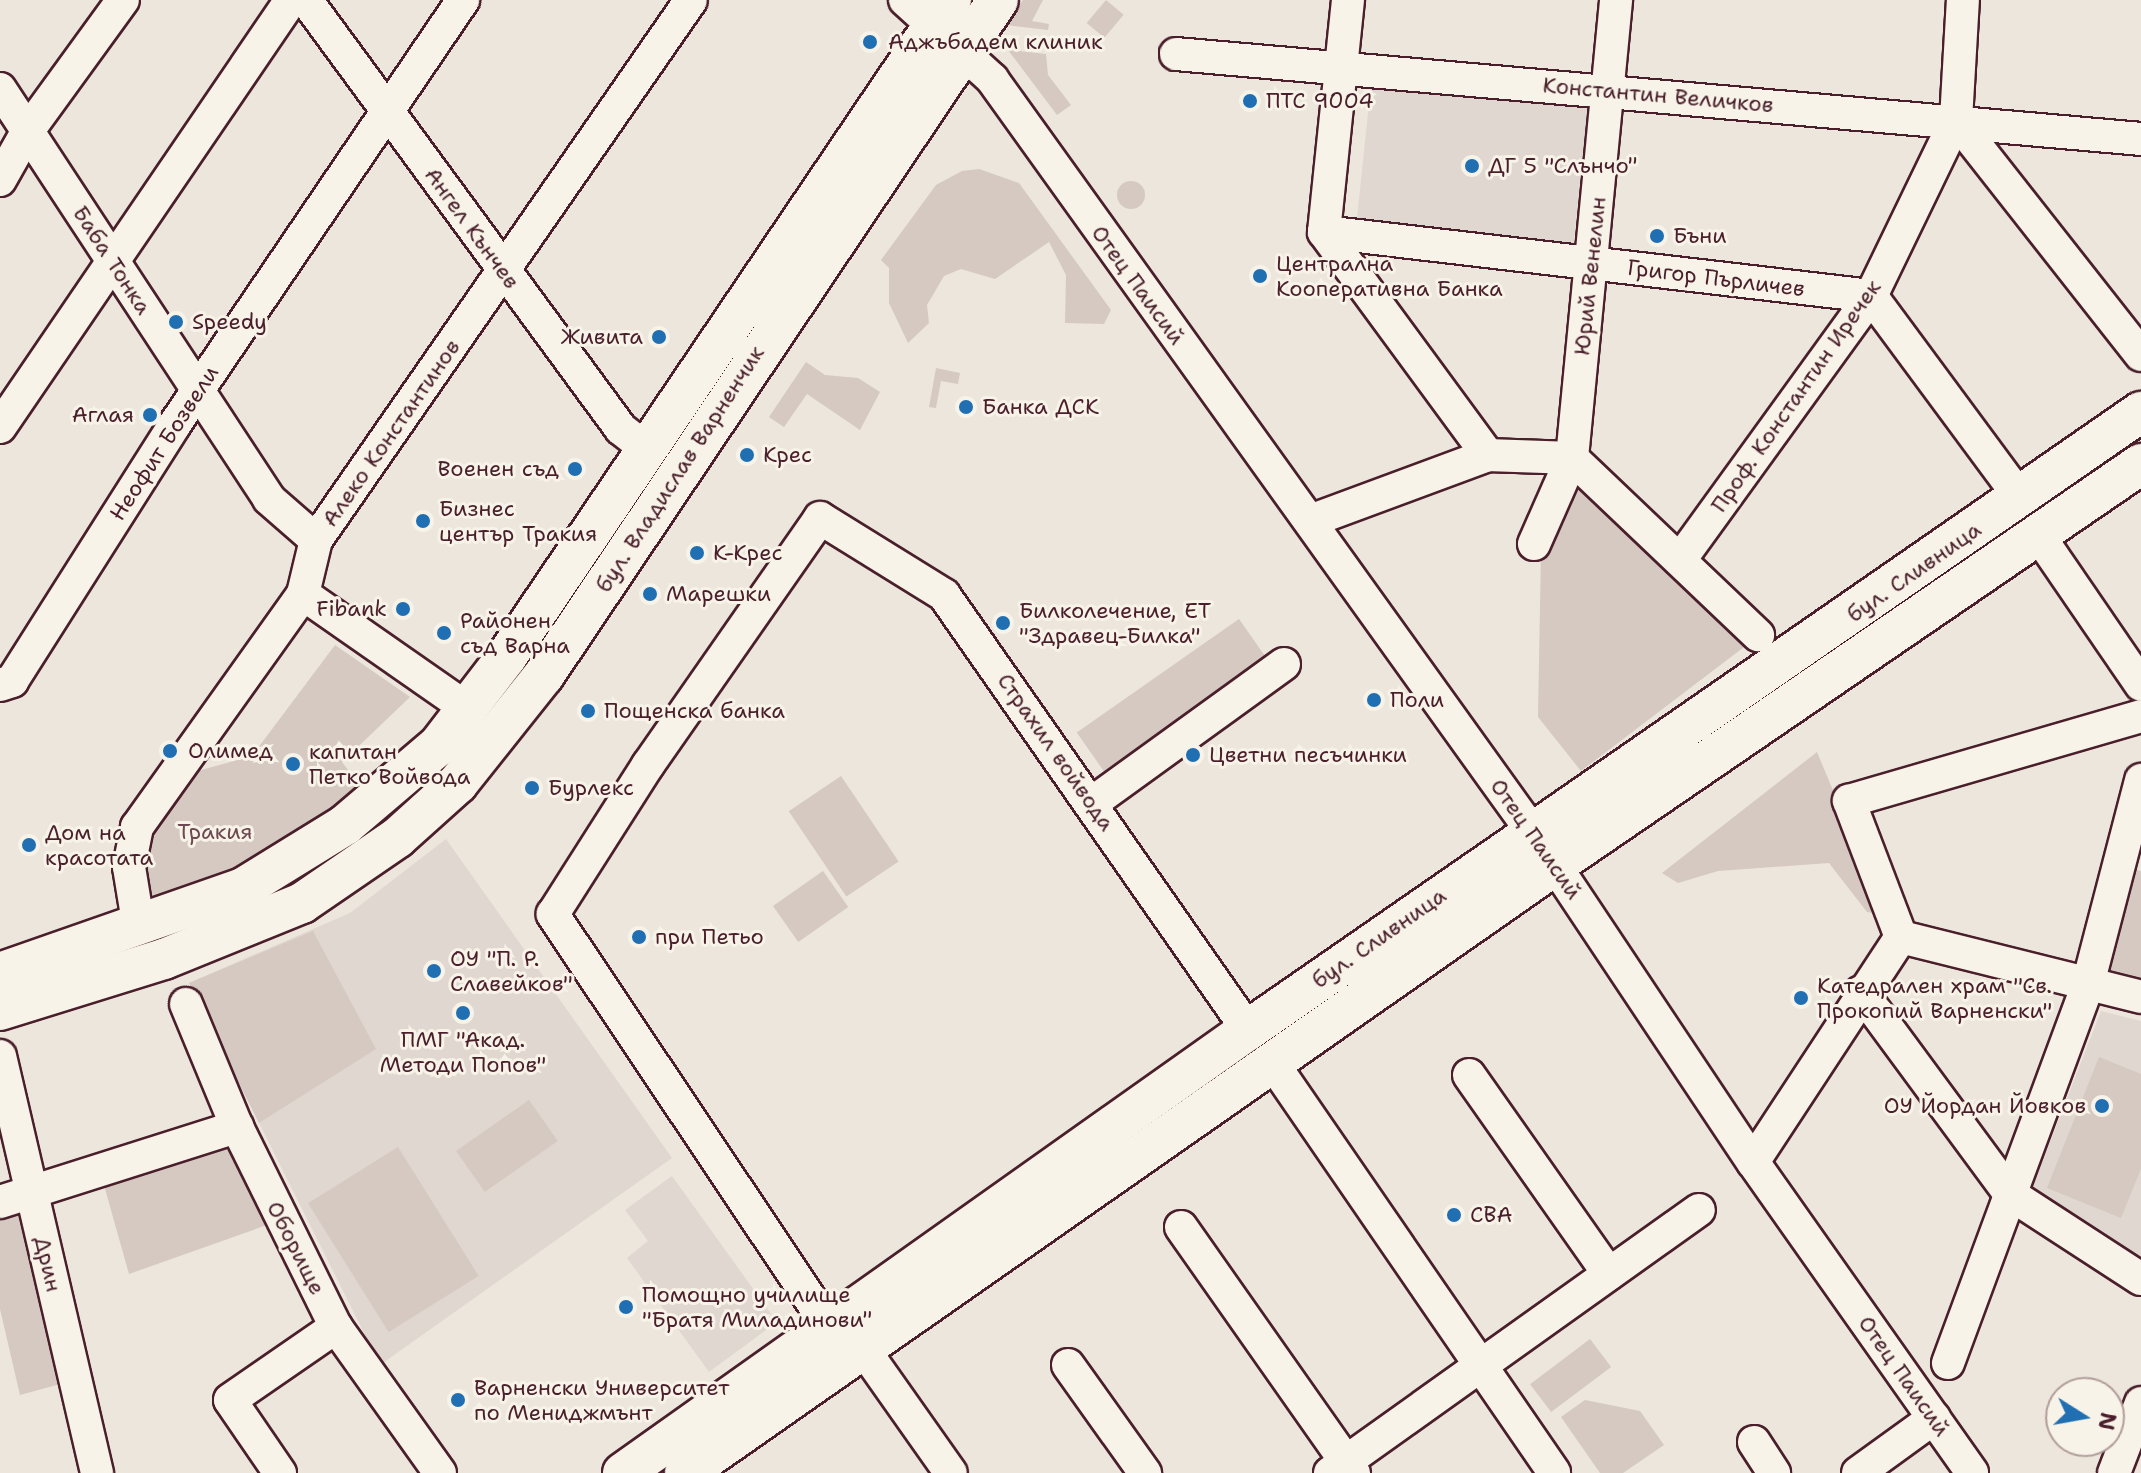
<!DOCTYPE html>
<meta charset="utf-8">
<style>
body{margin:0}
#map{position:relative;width:2141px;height:1473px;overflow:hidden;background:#ece6dd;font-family:"Shantell Sans",sans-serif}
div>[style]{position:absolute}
.built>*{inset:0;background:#e0d7d0;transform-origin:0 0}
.green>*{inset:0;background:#d5c9c2;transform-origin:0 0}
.round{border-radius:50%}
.roads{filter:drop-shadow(2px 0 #4a1f2b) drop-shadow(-2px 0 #4a1f2b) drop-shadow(0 2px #4a1f2b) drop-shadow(0 -2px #4a1f2b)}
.minor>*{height:32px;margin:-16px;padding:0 16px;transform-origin:16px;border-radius:16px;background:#f7f3e8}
.major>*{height:40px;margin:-20px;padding:0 20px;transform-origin:20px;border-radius:20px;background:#f7f3e8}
.dots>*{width:22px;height:22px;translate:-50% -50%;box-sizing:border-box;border:4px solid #f7f3e8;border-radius:50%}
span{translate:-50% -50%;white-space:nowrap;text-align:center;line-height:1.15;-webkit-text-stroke:6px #f7f3e8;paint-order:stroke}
.poi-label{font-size:22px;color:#4a1f2b}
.left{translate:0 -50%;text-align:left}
.right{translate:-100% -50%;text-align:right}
.street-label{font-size:22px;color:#4a1f2b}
.park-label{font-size:22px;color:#6d4a51}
.north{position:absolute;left:2045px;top:1377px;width:80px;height:80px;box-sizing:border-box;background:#f7f3e8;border:2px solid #b29e9c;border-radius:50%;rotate:101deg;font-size:22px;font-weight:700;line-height:32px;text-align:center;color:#4a1f2b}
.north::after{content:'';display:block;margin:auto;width:28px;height:36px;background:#1f6fb2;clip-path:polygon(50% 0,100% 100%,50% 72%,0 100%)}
</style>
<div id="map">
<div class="built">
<i style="left:1371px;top:85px;width:218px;height:140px;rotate:6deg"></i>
<i style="clip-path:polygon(446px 839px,672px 1158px,380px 1365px,189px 983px,350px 913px)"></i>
<i style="clip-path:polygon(2101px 1011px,2141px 1021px,2141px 1265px,2031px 1191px)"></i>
<i style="clip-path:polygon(672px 1176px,777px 1322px,709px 1372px,627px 1258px,648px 1241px,625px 1210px)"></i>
</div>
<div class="green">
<i style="clip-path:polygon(1023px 0,1043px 0,1032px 21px,1049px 24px,1048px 30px,1006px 25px)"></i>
<i style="left:1106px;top:0;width:23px;height:30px;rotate:40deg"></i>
<i style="clip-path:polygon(1008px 50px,1046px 54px,1048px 75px,1071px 105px,1057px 115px)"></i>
<i style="clip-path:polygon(979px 169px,1019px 183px,1111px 310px,1104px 324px,1065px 323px,1066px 275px,1049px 242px,995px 279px,961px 269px,944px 276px,927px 305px,929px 323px,908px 343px,889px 303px,889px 268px,881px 260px,936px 185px,962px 171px)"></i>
<i class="round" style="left:1117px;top:181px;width:28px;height:28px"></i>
<i style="clip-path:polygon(806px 362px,825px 375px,858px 378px,880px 392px,860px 430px,807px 394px,784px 427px,769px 417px)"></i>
<i style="clip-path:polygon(936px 368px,960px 373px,958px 384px,941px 381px,936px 408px,929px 407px)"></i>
<i style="clip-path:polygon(1575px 478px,1748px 644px,1581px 771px,1538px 717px,1541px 553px)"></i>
<i style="left:1239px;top:619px;width:47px;height:198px;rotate:55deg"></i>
<i style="clip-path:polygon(335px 645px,410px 697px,342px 762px,373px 803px,293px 858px,136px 908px,129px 867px,194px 772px,252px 756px)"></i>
<i style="clip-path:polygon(1817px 752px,1885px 915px,1867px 912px,1829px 863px,1718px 871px,1678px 883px,1662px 873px)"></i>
<i style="left:841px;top:776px;width:103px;height:63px;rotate:56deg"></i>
<i style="clip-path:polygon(2125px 867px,2141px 871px,2141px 985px,2099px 974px)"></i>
<i style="left:823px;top:871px;width:44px;height:61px;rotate:55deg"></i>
<i style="clip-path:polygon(313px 931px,376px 1049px,259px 1123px,189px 983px)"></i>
<i style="clip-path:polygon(2099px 1057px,2141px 1074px,2141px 1169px,2121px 1218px,2047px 1188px)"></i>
<i style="left:529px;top:1100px;width:50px;height:89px;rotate:55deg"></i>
<i style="clip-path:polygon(237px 1127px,281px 1220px,129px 1274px,100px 1171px)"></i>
<i style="left:398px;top:1147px;width:152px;height:106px;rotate:58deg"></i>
<i style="clip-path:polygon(32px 1193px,75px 1380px,20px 1395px,0 1309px,0 1202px)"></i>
<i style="left:1590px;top:1339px;width:35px;height:75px;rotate:53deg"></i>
<i style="clip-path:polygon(1585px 1400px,1640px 1411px,1664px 1445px,1623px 1473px,1600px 1473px,1561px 1417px)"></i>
</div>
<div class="roads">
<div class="minor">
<i style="left:306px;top:0;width:532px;rotate:53.71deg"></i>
<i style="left:621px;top:429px;width:33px;rotate:38deg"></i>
<i style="left:905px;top:0;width:118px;rotate:42.2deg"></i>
<i style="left:992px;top:79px;width:929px;rotate:54.33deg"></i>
<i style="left:1534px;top:834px;width:394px;rotate:56.3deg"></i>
<i style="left:1753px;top:1162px;width:380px;rotate:54.8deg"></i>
<i style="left:1348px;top:0;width:233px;rotate:95.9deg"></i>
<i style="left:1324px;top:232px;width:277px;rotate:53.7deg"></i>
<i style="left:1176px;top:54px;width:969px;rotate:5.03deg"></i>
<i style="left:0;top:89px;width:490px;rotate:56.7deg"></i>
<i style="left:269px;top:499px;width:62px;rotate:41.1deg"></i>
<i style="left:1956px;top:120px;width:299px;rotate:51.8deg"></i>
<i style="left:0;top:180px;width:55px;rotate:-60.6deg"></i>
<i style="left:27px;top:132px;width:163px;rotate:-54deg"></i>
<i style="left:1324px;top:232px;width:551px;rotate:6.67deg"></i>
<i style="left:1871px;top:296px;width:252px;rotate:53.5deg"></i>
<i style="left:0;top:427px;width:517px;rotate:-55.73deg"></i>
<i style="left:1310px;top:521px;width:190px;rotate:-20.3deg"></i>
<i style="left:1488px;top:455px;width:84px;rotate:2deg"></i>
<i style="left:1572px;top:458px;width:257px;rotate:43.6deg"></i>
<i style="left:2037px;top:533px;width:184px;rotate:55.6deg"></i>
<i style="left:1534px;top:544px;width:94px;rotate:-66.2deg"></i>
<i style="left:1572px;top:458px;width:460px;rotate:-84.5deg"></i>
<i style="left:1680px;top:560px;width:326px;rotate:-54.1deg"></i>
<i style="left:1871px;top:296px;width:195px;rotate:-64.2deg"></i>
<i style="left:1956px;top:120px;width:120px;rotate:-86.7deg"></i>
<i style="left:303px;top:594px;width:201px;rotate:34.9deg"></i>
<i style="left:0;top:685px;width:13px;rotate:-18deg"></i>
<i style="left:12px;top:681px;width:304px;rotate:-57.6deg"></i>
<i style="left:175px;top:424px;width:513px;rotate:-55.81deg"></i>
<i style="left:1092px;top:803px;width:237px;rotate:-35.9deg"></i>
<i style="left:139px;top:928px;width:62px;rotate:-99.3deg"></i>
<i style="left:129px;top:867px;width:41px;rotate:-78.7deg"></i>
<i style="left:137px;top:827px;width:286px;rotate:-54.5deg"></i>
<i style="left:303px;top:594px;width:56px;rotate:-76.5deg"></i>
<i style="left:316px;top:540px;width:657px;rotate:-55.22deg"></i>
<i style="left:1901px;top:937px;width:146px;rotate:-110.9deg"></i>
<i style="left:1849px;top:801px;width:304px;rotate:-16.2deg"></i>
<i style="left:1901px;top:937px;width:247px;rotate:14deg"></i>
<i style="left:1861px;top:992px;width:251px;rotate:53.6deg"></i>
<i style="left:2010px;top:1194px;width:156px;rotate:33deg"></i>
<i style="left:186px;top:1004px;width:133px;rotate:67.5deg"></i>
<i style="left:237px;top:1127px;width:223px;rotate:63.7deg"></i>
<i style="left:336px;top:1327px;width:179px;rotate:54.5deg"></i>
<i style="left:0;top:1056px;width:428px;rotate:76.9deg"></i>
<i style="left:1272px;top:1062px;width:498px;rotate:55.5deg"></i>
<i style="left:1469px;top:1075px;width:243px;rotate:54.9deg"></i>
<i style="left:1753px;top:1162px;width:269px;rotate:-56.7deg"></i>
<i style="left:0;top:1202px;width:249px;rotate:-17.6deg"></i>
<i style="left:1181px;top:1227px;width:301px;rotate:54.9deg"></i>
<i style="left:829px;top:1327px;width:497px;rotate:-123.8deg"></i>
<i style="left:553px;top:914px;width:177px;rotate:-57.5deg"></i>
<i style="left:648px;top:765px;width:301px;rotate:-55.1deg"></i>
<i style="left:820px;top:518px;width:146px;rotate:31.8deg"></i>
<i style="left:944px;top:595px;width:531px;rotate:55.05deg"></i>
<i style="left:862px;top:1347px;width:154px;rotate:54.8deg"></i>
<i style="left:1948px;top:1363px;width:404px;rotate:-69.7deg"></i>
<i style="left:2088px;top:984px;width:211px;rotate:-75.4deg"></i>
<i style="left:1068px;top:1365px;width:133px;rotate:54.5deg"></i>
<i style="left:1754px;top:1442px;width:37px;rotate:57deg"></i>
<i style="left:280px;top:1473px;width:88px;rotate:-124.4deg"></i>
<i style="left:230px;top:1400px;width:129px;rotate:-34.6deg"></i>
<i style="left:1330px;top:1473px;width:453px;rotate:-35.5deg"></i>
<i style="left:1858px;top:1473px;width:94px;rotate:-35.9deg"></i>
<i style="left:2114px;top:1473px;width:75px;rotate:-68.9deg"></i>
</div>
<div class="major">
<i style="left:0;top:973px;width:257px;rotate:-19.3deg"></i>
<i style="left:243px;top:888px;width:120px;rotate:-31.7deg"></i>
<i style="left:345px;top:825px;width:123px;rotate:-40.4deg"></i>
<i style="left:439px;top:745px;width:112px;rotate:-52.6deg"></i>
<i style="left:507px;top:656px;width:792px;rotate:-55.91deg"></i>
<i style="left:0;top:1010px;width:172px;rotate:-17.3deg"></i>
<i style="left:164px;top:959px;width:149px;rotate:-22.1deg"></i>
<i style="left:302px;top:903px;width:115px;rotate:-34.4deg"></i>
<i style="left:397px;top:838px;width:82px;rotate:-42deg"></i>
<i style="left:458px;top:783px;width:138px;rotate:-51.5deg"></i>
<i style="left:544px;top:675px;width:813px;rotate:-56.08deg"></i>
<i style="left:623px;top:1473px;width:766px;rotate:-35.33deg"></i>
<i style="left:1248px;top:1030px;width:1086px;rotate:-34.69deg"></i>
<i style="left:685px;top:1473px;width:1061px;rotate:-34.95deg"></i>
<i style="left:1555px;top:865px;width:710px;rotate:-34.38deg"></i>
</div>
</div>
<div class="dots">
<i style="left:870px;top:42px;background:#1f6fb2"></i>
<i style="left:1250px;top:101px;background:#1f6fb2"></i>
<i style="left:1472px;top:166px;background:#1f6fb2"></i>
<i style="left:1657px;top:236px;background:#1f6fb2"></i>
<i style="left:1260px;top:276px;background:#1f6fb2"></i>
<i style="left:176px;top:322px;background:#1f6fb2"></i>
<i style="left:659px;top:337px;background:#1f6fb2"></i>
<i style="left:966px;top:407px;background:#1f6fb2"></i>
<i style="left:150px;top:415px;background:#1f6fb2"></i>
<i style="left:747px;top:455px;background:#1f6fb2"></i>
<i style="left:575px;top:469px;background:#1f6fb2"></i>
<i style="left:423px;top:521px;background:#1f6fb2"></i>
<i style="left:697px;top:553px;background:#1f6fb2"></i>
<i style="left:650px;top:594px;background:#1f6fb2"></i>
<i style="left:403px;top:609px;background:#1f6fb2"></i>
<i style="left:1003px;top:623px;background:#1f6fb2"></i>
<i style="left:444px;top:633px;background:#1f6fb2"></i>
<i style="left:1374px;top:700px;background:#1f6fb2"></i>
<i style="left:588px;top:711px;background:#1f6fb2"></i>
<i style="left:170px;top:751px;background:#1f6fb2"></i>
<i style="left:1193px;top:755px;background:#1f6fb2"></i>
<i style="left:293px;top:764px;background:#1f6fb2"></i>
<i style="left:532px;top:788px;background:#1f6fb2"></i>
<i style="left:29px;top:845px;background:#1f6fb2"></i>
<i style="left:639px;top:937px;background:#1f6fb2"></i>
<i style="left:434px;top:971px;background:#1f6fb2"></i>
<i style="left:1801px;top:998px;background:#1f6fb2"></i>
<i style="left:463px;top:1013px;background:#1f6fb2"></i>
<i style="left:2102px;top:1106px;background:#1f6fb2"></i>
<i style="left:1454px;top:1215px;background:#1f6fb2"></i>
<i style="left:626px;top:1307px;background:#1f6fb2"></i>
<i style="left:458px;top:1400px;background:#1f6fb2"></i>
</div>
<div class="poi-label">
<span class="left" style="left:888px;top:42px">Аджъбадем клиник</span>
<span class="left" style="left:1266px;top:101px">ПТС 9004</span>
<span class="left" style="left:1488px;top:166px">ДГ 5 "Слънчо"</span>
<span class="left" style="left:1673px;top:236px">Бъни</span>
<span class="left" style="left:1276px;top:276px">Централна<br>Кооперативна Банка</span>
<span class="left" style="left:192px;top:322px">Speedy</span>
<span class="right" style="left:643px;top:337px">Живита</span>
<span class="left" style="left:982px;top:407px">Банка ДСК</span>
<span class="right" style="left:134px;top:415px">Аглая</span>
<span class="left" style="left:763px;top:455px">Крес</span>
<span class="right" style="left:559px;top:469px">Военен съд</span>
<span class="left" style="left:439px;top:521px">Бизнес<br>център Тракия</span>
<span class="left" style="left:713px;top:553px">К-Крес</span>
<span class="left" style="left:666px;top:594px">Марешки</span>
<span class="right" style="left:387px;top:609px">Fibank</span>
<span class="left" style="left:1019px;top:623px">Билколечение, ЕТ<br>"Здравец-Билка"</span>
<span class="left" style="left:460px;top:633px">Районен<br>съд Варна</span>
<span class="left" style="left:1390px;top:700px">Поли</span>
<span class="left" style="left:604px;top:711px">Пощенска банка</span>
<span class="left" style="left:188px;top:751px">Олимед</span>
<span class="left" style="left:309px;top:764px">капитан<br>Петко Войвода</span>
<span class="left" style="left:1209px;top:755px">Цветни песъчинки</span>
<span class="left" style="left:548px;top:788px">Бурлекс</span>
<span class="left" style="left:45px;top:845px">Дом на<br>красотата</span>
<span class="left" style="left:655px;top:937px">при Петьо</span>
<span class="left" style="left:450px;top:971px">ОУ "П. Р.<br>Славейков"</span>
<span class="left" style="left:1817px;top:998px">Катедрален храм "Св.<br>Прокопий Варненски"</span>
<span style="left:463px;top:1052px">ПМГ "Акад.<br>Методи Попов"</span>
<span class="right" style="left:2086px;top:1106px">ОУ Йордан Йовков</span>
<span class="left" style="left:1470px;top:1215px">CBA</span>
<span class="left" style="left:642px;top:1307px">Помощно училище<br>"Братя Миладинови"</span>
<span class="left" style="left:474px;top:1400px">Варненски Университет<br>по Мениджмънт</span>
</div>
<div class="street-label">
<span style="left:1658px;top:95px;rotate:5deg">Константин Величков</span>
<span style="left:472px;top:228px;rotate:54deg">Ангел Кънчев</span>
<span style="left:112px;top:260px;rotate:57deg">Баба Тонка</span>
<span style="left:1590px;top:276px;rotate:-84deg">Юрий Венелин</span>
<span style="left:1716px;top:278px;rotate:7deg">Григор Пърличев</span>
<span style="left:1138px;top:285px;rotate:54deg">Отец Паисий</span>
<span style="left:1796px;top:396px;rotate:-55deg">Проф. Константин Иречек</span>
<span style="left:391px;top:433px;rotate:-55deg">Алеко Константинов</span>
<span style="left:164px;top:443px;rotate:-57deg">Неофит Бозвели</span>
<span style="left:680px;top:469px;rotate:-57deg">бул. Владислав Варненчик</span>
<span style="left:1914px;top:572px;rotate:-35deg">бул. Сливница</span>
<span style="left:1056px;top:752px;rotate:55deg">Страхил войвода</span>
<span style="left:1536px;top:839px;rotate:55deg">Отец Паисий</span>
<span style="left:1379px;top:938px;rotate:-35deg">бул. Сливница</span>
<span style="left:296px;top:1248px;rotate:63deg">Оборище</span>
<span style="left:48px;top:1264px;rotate:77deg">Дрин</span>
<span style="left:1904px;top:1376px;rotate:55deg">Отец Паисий</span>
</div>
<div class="park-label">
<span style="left:215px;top:832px">Тракия</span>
</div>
<div class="north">N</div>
</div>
